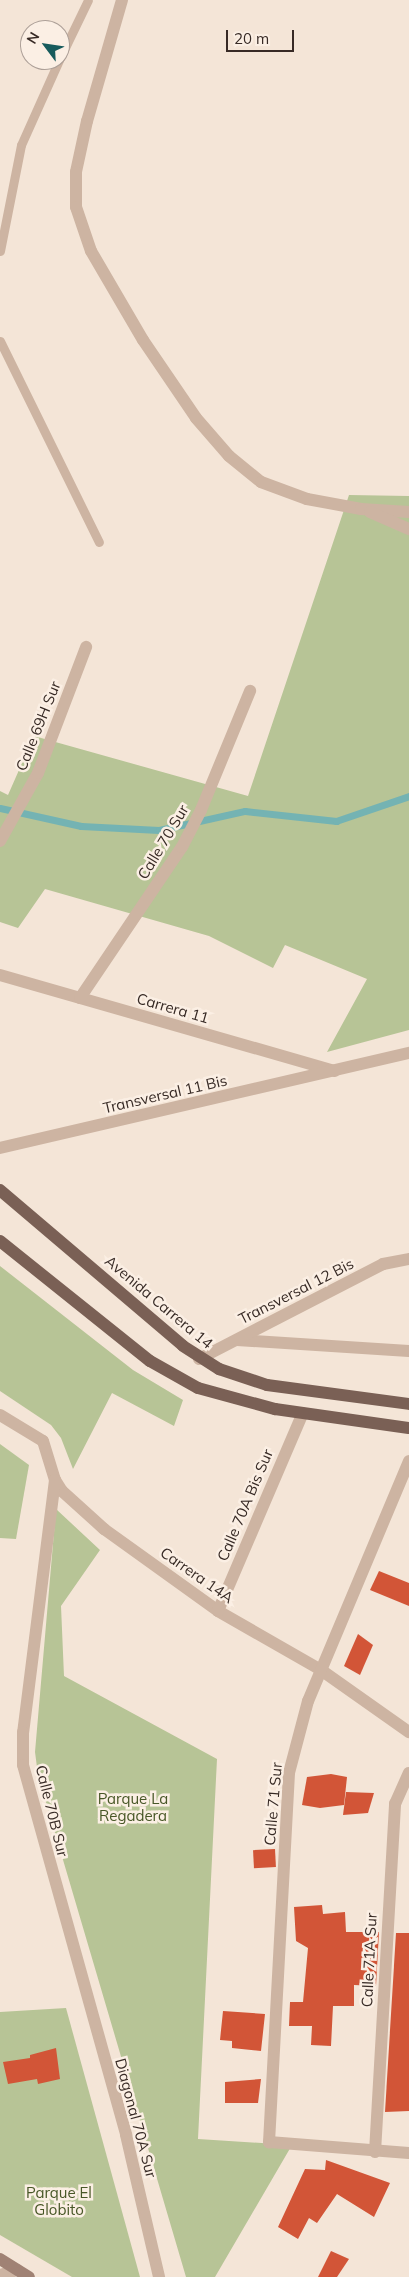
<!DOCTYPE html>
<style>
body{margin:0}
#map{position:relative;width:409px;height:2277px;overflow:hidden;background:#f4e5d7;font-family:Mulish,sans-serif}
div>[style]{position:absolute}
.green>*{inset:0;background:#b7c496}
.stream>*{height:7px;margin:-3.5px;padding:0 3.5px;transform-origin:3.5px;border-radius:3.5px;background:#74b3b3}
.building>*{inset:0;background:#d25537;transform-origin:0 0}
.lane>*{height:9px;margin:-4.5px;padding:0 4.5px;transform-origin:4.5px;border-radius:4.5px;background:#cdb4a2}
.street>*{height:12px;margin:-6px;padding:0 6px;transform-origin:6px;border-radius:6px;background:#cdb4a2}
.secondary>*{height:12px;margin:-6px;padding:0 6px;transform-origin:6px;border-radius:6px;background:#a08274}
.primary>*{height:12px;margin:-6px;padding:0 6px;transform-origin:6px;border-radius:6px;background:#7a6055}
span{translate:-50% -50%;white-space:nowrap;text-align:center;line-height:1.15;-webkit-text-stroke:5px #fbefe4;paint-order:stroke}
.street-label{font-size:15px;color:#372a25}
.park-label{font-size:15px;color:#485727}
.north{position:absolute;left:20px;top:20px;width:50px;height:50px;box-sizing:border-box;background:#fbefe4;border:1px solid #ada098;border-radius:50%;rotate:301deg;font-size:14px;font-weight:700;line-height:20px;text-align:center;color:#372a25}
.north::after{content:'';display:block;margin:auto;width:18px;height:22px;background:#175b5c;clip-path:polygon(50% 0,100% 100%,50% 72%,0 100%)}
.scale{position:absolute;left:226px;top:30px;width:68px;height:22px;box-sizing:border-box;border:2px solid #372a25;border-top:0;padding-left:6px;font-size:15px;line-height:18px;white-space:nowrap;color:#372a25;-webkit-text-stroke:4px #fbefe4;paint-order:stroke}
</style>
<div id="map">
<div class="green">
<i style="clip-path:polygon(349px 495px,409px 496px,409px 1030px,327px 1052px,367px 979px,285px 945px,273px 968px,209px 936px,45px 889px,18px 928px,0 922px,0 791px,8px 795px,34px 736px,248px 796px)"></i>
<i style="clip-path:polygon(0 1266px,133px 1370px,183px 1400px,174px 1426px,112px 1393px,73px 1469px,61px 1438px,51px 1425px,0 1391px)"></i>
<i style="clip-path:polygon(0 1444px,29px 1465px,16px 1539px,0 1538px)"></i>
<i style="clip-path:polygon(56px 1509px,100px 1550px,61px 1606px,64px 1676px,217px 1759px,198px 2139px,292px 2145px,215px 2277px,186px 2277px,38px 1775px,35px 1752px)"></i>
<i style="clip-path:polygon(66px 2008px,140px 2277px,72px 2277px,0 2235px,0 2012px)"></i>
</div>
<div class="stream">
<i style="left:0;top:808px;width:83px;rotate:12.5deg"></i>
<i style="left:81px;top:826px;width:78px;rotate:2.9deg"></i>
<i style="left:159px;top:830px;width:88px;rotate:-12.5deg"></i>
<i style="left:245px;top:811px;width:92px;rotate:6.3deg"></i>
<i style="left:336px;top:821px;width:77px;rotate:-18.9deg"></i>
</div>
<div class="building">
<i style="clip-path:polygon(379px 1571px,409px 1583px,409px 1606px,370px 1590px)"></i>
<i style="clip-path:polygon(358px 1634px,373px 1645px,360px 1675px,344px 1666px)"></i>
<i style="clip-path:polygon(331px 1774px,347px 1777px,344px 1805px,320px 1808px,302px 1805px,307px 1777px)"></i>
<i style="clip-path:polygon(346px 1792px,374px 1793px,368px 1813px,343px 1815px)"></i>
<i style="left:275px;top:1849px;width:18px;height:22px;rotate:87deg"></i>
<i style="clip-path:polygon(322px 1905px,323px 1914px,345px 1912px,346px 1932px,379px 1932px,376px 1986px,354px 1985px,354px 2006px,333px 2006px,331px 2046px,311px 2045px,312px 2026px,289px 2026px,290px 2002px,303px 2002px,308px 1948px,296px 1941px,294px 1907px)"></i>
<i style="clip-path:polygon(396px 1933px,409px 1933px,409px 2111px,385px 2112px)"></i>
<i style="clip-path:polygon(223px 2011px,265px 2014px,261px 2051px,232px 2048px,232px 2041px,220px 2040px)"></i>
<i style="clip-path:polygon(56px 2048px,60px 2079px,38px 2084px,37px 2079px,8px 2084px,3px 2062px,30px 2058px,30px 2055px)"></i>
<i style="clip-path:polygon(261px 2079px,258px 2103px,225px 2103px,225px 2082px)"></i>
<i style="clip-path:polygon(326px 2160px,390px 2183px,374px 2217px,337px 2194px,317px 2223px,309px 2218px,298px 2239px,278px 2227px,305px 2169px,325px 2170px)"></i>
<i style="clip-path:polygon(331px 2251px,349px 2259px,337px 2277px,318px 2277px)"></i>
</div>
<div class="lane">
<i style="left:60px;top:58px;width:64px;rotate:-64.2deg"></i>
<i style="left:0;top:251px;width:108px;rotate:-78.8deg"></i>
<i style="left:21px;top:145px;width:93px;rotate:-65.9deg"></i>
<i style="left:0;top:341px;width:224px;rotate:63.8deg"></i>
</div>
<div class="street">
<i style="left:122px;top:0;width:126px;rotate:106.1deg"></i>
<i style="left:87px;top:121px;width:52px;rotate:102.2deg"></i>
<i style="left:76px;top:172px;width:35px;rotate:90deg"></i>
<i style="left:76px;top:207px;width:46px;rotate:71.2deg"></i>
<i style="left:91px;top:251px;width:103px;rotate:59.7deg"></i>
<i style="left:143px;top:340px;width:94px;rotate:55.8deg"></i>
<i style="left:196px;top:418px;width:50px;rotate:49deg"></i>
<i style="left:229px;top:456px;width:41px;rotate:39.1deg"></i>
<i style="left:261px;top:482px;width:49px;rotate:20.3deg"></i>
<i style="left:307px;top:499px;width:55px;rotate:10.5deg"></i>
<i style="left:361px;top:509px;width:48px;rotate:3.6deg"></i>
<i style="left:370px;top:512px;width:43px;rotate:23.6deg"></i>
<i style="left:0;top:841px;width:78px;rotate:-60.8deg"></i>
<i style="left:38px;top:773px;width:135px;rotate:-69.1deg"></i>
<i style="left:0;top:975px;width:348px;rotate:16deg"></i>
<i style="left:80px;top:998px;width:182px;rotate:-56deg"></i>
<i style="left:182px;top:847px;width:42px;rotate:-62.8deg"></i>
<i style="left:201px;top:810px;width:129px;rotate:-67.6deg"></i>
<i style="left:0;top:1148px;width:420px;rotate:-13.1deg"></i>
<i style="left:237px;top:1340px;width:172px;rotate:3.7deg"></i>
<i style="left:199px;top:1359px;width:207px;rotate:-27.3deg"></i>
<i style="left:383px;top:1264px;width:26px;rotate:-11deg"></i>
<i style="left:0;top:1415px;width:50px;rotate:31.2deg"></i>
<i style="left:43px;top:1441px;width:41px;rotate:72.9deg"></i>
<i style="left:55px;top:1480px;width:13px;rotate:58deg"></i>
<i style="left:62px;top:1491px;width:57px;rotate:42.1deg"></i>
<i style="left:104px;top:1529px;width:140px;rotate:35.7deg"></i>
<i style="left:218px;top:1611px;width:119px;rotate:29.8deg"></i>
<i style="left:321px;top:1670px;width:108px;rotate:35.2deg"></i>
<i style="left:409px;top:1461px;width:260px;rotate:112.8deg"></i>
<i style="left:308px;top:1701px;width:74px;rotate:104.8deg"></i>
<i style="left:289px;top:1773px;width:370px;rotate:93.1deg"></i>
<i style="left:269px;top:2142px;width:140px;rotate:4.5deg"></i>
<i style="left:55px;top:1480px;width:254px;rotate:97.2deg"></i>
<i style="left:23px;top:1732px;width:33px;rotate:90deg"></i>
<i style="left:23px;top:1765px;width:384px;rotate:74.4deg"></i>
<i style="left:126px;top:2135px;width:146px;rotate:76.9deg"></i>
<i style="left:218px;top:1611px;width:215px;rotate:-66.8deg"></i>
<i style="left:375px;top:2152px;width:349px;rotate:-86.7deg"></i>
<i style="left:395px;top:1804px;width:34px;rotate:-66deg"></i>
<i style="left:0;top:2275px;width:18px;rotate:-16deg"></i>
</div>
<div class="secondary">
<i style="left:0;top:2259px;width:34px;rotate:32deg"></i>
</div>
<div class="primary">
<i style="left:0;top:1190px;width:240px;rotate:40.4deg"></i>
<i style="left:183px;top:1346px;width:43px;rotate:32.6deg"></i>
<i style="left:219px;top:1369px;width:51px;rotate:18.4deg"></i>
<i style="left:267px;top:1385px;width:143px;rotate:7.6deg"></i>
<i style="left:0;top:1241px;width:192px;rotate:38.7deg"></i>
<i style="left:150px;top:1361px;width:55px;rotate:29.4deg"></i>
<i style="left:198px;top:1388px;width:80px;rotate:15.3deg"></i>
<i style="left:275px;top:1409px;width:135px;rotate:8.1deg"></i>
</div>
<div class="street-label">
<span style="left:38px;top:726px;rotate:-68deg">Calle 69H Sur</span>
<span style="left:163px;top:842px;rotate:-59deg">Calle 70 Sur</span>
<span style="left:173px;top:1008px;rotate:16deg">Carrera 11</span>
<span style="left:165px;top:1094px;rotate:-13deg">Transversal 11 Bis</span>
<span style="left:296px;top:1291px;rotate:-27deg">Transversal 12 Bis</span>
<span style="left:159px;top:1302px;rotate:40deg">Avenida Carrera 14</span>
<span style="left:245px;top:1505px;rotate:-67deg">Calle 70A Bis Sur</span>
<span style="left:197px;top:1575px;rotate:35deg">Carrera 14A</span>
<span style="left:273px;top:1804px;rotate:-85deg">Calle 71 Sur</span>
<span style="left:52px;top:1811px;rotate:76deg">Calle 70B Sur</span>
<span style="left:369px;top:1960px;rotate:-87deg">Calle 71A Sur</span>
<span style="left:136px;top:2118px;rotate:75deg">Diagonal 70A Sur</span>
</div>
<div class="park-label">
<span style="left:133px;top:1807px">Parque La<br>Regadera</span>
<span style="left:59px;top:2201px">Parque El<br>Globito</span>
</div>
<div class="north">N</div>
<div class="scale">20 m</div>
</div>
